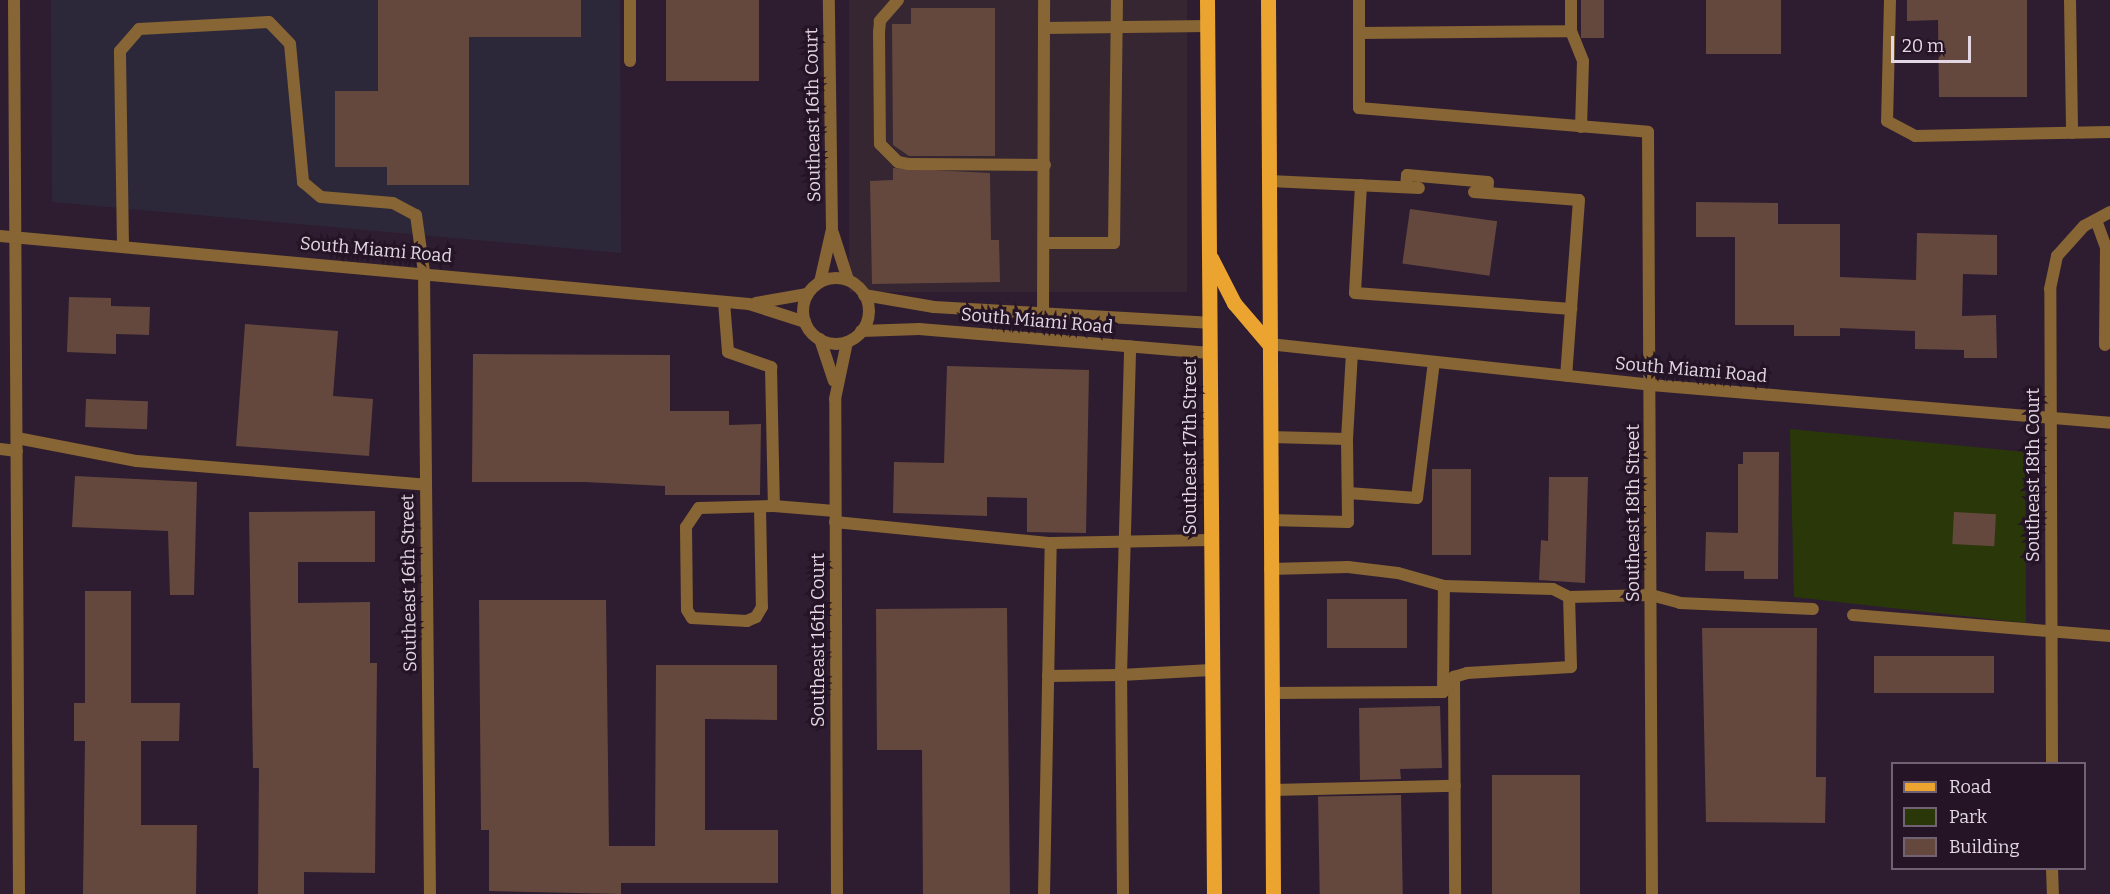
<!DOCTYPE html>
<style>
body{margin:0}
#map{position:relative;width:2110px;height:894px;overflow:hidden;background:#2e1d30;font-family:Bitter,serif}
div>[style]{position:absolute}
.commercial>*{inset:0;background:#352632;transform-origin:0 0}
.education>*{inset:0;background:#2d2839}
.green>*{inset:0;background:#2a3809}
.building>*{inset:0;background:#64483e;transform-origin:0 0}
.service>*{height:12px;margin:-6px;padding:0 6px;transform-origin:6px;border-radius:6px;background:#876534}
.minor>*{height:12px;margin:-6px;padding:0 6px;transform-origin:6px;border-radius:6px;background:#876534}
.tertiary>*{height:12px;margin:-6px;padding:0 6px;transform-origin:6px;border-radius:6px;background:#876534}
.tertiary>.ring{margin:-6px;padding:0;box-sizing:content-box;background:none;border:12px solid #876534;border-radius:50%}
.primary>*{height:15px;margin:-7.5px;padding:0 7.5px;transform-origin:7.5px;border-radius:7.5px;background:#eba42f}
span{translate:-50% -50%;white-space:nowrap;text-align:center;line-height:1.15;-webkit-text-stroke:6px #241426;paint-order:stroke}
.street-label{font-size:18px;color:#e2d7e3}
.legend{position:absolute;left:1891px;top:762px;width:195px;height:108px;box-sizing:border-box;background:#241426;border:2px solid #706272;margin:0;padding:8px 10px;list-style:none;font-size:18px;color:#e2d7e3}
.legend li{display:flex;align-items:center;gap:12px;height:30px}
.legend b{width:30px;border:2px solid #706272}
.scale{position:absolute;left:1891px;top:36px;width:80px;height:27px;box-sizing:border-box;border:3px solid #e2d7e3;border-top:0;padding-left:8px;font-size:18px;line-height:21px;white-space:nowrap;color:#e2d7e3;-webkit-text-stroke:4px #241426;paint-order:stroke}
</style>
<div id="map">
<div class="commercial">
<i style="left:849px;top:0;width:338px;height:292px"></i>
</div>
<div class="education">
<i style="clip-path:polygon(51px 0,620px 0,621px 253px,52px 202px)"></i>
</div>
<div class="green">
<i style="clip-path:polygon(1790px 429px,2025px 452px,2026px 623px,1794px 597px)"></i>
</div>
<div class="building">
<i style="clip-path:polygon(378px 0,581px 0,581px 37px,469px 37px,469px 185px,387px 185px,387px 167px,335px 167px,335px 91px,378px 91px)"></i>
<i style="left:666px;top:0;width:93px;height:81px"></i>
<i style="left:1581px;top:0;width:23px;height:38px"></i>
<i style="left:1706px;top:0;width:75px;height:54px"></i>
<i style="clip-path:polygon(1907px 0,2027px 0,2027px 97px,1939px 97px,1938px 20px,1907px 21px)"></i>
<i style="clip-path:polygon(911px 8px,995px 8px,995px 156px,909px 156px,893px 145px,892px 24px,911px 24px)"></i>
<i style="clip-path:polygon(893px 168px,990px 173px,991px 240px,999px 240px,1000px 282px,872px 284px,870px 181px,893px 180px)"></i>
<i style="clip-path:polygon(1696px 202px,1778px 203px,1778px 224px,1840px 224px,1840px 277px,1916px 280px,1917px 233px,1997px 235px,1997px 275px,1963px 274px,1962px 316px,1996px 315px,1997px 358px,1964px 358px,1964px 350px,1915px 349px,1915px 331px,1840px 328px,1840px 336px,1794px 336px,1794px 325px,1735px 325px,1735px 237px,1696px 237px)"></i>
<i style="left:1410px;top:209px;width:88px;height:55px;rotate:8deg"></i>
<i style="clip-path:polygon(69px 297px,111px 298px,111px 306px,150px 307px,149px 335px,116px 334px,116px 354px,67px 352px)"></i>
<i style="clip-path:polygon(245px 324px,338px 331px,333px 396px,373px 399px,369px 456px,236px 446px)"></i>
<i style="clip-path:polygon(473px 354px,670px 355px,670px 411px,729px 411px,729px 425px,761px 424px,760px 495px,665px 495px,665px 486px,585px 482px,472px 482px)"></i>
<i style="clip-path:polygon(947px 366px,1089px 370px,1086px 533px,1027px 532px,1027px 498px,987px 497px,987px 516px,893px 513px,894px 462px,944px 463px)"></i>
<i style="left:86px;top:399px;width:62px;height:28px;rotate:2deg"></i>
<i style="clip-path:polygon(1743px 452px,1779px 452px,1778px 579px,1744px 579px,1744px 571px,1705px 571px,1706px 532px,1738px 533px,1738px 464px,1743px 464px)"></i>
<i style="left:1471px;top:469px;width:86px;height:39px;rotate:90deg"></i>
<i style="clip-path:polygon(75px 476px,197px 482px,194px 595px,170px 595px,168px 531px,72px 527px)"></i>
<i style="clip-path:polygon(1549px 477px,1588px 477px,1585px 583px,1539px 580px,1541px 540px,1548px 541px)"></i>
<i style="clip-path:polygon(375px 511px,375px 562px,298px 562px,298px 603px,370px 602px,370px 663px,377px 663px,375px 873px,304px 872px,304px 894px,258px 894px,259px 768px,253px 768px,249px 512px)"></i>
<i style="left:1954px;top:512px;width:42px;height:32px;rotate:3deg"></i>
<i style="clip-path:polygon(85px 591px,131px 591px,131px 703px,180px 703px,179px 741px,141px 741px,141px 825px,197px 825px,196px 894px,83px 894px,85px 741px,74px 741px,74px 703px,85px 703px)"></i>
<i style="left:1327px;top:599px;width:80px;height:49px"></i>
<i style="clip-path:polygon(479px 600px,606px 600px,609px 846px,655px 846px,656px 665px,777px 665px,777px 720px,705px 719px,705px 830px,778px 830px,778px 883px,621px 883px,621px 894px,489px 891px,489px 830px,481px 830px)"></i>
<i style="clip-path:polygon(1007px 608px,1010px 894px,923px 894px,922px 750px,877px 750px,876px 609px)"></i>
<i style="clip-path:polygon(1702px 628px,1817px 628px,1816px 777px,1826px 777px,1825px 823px,1706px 822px)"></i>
<i style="left:1874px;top:656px;width:120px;height:37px"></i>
<i style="clip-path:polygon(1440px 706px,1442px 768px,1400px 769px,1401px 779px,1360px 780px,1359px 708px)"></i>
<i style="left:1580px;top:775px;width:119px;height:88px;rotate:90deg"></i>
<i style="left:1401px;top:795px;width:99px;height:83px;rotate:89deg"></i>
</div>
<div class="service">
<i style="left:630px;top:0;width:61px;rotate:90deg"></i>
<i style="left:898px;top:0;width:28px;rotate:131deg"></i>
<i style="left:880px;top:21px;width:11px;rotate:95deg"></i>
<i style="left:879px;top:32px;width:112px;rotate:89.5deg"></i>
<i style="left:880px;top:144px;width:25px;rotate:45deg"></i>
<i style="left:898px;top:162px;width:10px;rotate:11deg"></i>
<i style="left:908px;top:164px;width:137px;rotate:0.4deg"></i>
<i style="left:1359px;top:0;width:108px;rotate:90deg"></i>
<i style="left:1359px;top:108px;width:290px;rotate:4.7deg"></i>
<i style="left:1890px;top:0;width:121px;rotate:91.4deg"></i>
<i style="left:1887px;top:121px;width:32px;rotate:28deg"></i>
<i style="left:1915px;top:136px;width:195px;rotate:-1.2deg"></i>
<i style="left:2070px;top:0;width:133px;rotate:89.1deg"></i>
<i style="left:1044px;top:28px;width:163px;rotate:-0.7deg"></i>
<i style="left:1571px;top:31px;width:32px;rotate:68deg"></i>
<i style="left:1583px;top:61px;width:66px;rotate:91.7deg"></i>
<i style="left:1359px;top:33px;width:212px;rotate:-0.5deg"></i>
<i style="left:1571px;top:31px;width:31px;rotate:-90deg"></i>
<i style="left:1268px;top:181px;width:151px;rotate:2.7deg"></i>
<i style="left:1361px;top:185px;width:108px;rotate:93.2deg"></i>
<i style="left:1355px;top:293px;width:217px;rotate:4.2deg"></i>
<i style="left:1406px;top:187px;width:12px;rotate:-85deg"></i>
<i style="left:1407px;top:175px;width:81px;rotate:4.9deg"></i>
<i style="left:1488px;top:182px;width:11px;rotate:95deg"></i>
<i style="left:1474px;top:192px;width:105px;rotate:4.4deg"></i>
<i style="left:1579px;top:200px;width:176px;rotate:94.2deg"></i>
<i style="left:2096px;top:220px;width:30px;rotate:70deg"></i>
<i style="left:2106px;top:248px;width:97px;rotate:90.6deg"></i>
<i style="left:1044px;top:243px;width:70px"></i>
<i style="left:1114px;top:243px;width:243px;rotate:-89.3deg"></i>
<i style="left:123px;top:246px;width:195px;rotate:-90.9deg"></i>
<i style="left:120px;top:51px;width:29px;rotate:-49deg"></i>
<i style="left:139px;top:29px;width:130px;rotate:-3.1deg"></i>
<i style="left:269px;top:22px;width:30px;rotate:46deg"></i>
<i style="left:290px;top:44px;width:139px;rotate:84.6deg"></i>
<i style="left:303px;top:182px;width:23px;rotate:40deg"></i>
<i style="left:321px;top:197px;width:72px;rotate:4.8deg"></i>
<i style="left:393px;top:203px;width:26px;rotate:28deg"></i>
<i style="left:416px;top:215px;width:58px;rotate:82deg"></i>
<i style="left:724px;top:302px;width:50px;rotate:85.4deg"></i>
<i style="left:728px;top:352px;width:46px;rotate:19.2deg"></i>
<i style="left:771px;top:367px;width:139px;rotate:88.8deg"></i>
<i style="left:1043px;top:314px;width:314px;rotate:-89.8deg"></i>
<i style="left:1270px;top:437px;width:77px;rotate:1.5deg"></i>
<i style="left:1347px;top:439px;width:83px;rotate:89.3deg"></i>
<i style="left:1348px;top:522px;width:78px;rotate:-178.5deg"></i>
<i style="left:17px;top:438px;width:122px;rotate:10.9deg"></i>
<i style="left:137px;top:461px;width:290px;rotate:4.7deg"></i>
<i style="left:1347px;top:439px;width:86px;rotate:-86.7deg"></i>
<i style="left:0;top:449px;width:17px;rotate:7deg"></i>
<i style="left:1348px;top:493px;width:69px;rotate:4.1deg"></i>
<i style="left:1417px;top:498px;width:137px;rotate:-82.9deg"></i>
<i style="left:760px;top:507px;width:100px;rotate:88.9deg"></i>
<i style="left:762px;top:607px;width:12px;rotate:121deg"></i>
<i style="left:756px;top:617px;width:10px;rotate:156deg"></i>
<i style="left:747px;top:621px;width:55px;rotate:-176.9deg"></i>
<i style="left:692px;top:618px;width:9px;rotate:-122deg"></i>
<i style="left:687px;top:610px;width:83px;rotate:-90.7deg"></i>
<i style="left:686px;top:527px;width:23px;rotate:-56deg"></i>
<i style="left:699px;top:508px;width:75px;rotate:-1.5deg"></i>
<i style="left:774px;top:506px;width:61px;rotate:4.7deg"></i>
<i style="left:835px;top:522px;width:217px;rotate:5.6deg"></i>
<i style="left:1051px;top:543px;width:159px;rotate:-1.1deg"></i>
<i style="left:1270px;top:569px;width:78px;rotate:-1.5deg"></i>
<i style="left:1348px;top:567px;width:50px;rotate:6.8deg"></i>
<i style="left:1398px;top:573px;width:48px;rotate:15.8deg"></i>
<i style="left:1853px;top:615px;width:258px;rotate:4.7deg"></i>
<i style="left:1048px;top:676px;width:73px;rotate:-0.8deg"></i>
<i style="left:1121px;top:675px;width:329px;rotate:-88.4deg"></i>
<i style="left:1454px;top:677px;width:217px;rotate:89.7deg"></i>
<i style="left:1443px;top:692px;width:19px;rotate:-54deg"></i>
<i style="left:1454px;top:677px;width:14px;rotate:-17deg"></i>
<i style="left:1467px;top:673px;width:104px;rotate:-3.3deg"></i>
<i style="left:1571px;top:667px;width:70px;rotate:-91.6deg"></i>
<i style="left:1569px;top:597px;width:82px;rotate:-1.4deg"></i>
<i style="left:1651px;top:595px;width:30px;rotate:15deg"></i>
<i style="left:1680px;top:603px;width:133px;rotate:2.6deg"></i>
<i style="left:1443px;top:692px;width:106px;rotate:-89.5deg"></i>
<i style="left:1444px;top:586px;width:109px;rotate:1.6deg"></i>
<i style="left:1553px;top:589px;width:18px;rotate:27deg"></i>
<i style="left:1271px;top:693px;width:172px;rotate:-0.3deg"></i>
<i style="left:1272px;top:790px;width:183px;rotate:-1.3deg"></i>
<i style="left:1044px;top:894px;width:351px;rotate:-88.9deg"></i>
<i style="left:1123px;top:894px;width:219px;rotate:-90.5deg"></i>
<i style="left:1121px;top:675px;width:90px;rotate:-3.2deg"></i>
</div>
<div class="minor">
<i style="left:14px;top:0;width:894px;rotate:89.68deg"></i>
<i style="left:1648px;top:132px;width:762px;rotate:89.7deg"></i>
<i style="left:833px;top:233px;width:49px;rotate:72.3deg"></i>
<i style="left:424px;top:272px;width:622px;rotate:89.45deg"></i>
<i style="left:820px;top:282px;width:54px;rotate:-77.2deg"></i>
<i style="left:832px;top:229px;width:229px;rotate:-90.8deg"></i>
<i style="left:820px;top:339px;width:44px;rotate:71.6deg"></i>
<i style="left:2052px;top:764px;width:475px;rotate:-90.2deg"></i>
<i style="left:2050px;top:289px;width:34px;rotate:-78deg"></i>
<i style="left:2057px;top:256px;width:40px;rotate:-48deg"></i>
<i style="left:2084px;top:226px;width:30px;rotate:-28deg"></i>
<i style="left:2052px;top:868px;width:26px;rotate:88deg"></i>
<i style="left:837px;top:894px;width:495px;rotate:-90.2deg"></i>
<i style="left:835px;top:399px;width:58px;rotate:-78.1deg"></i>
</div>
<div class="tertiary">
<i style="left:0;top:236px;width:752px;rotate:5.19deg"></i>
<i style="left:749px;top:304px;width:59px;rotate:17.8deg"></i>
<i class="ring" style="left:803px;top:278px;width:54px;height:54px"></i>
<i style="left:864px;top:295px;width:71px;rotate:9.7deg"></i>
<i style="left:934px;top:307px;width:275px;rotate:3.3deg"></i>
<i style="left:756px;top:303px;width:52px;rotate:-10deg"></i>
<i style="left:861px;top:331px;width:58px;rotate:-2deg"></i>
<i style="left:919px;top:329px;width:292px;rotate:4.7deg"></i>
<i style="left:1269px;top:344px;width:384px;rotate:6.1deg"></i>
<i style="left:1651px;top:385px;width:461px;rotate:4.7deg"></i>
</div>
<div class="primary">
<i style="left:1207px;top:0;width:894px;rotate:89.55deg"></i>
<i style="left:1268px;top:0;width:894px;rotate:89.68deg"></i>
<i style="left:1211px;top:258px;width:51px;rotate:62.9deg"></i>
<i style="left:1234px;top:303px;width:54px;rotate:49.5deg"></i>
</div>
<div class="street-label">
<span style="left:813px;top:115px;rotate:-91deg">Southeast 16th Court</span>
<span style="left:376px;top:250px;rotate:5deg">South Miami Road</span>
<span style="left:1037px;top:321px;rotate:5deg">South Miami Road</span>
<span style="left:1691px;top:370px;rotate:5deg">South Miami Road</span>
<span style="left:1190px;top:447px;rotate:-90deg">Southeast 17th Street</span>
<span style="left:2033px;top:475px;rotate:-90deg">Southeast 18th Court</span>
<span style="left:1633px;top:513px;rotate:-90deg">Southeast 18th Street</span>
<span style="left:409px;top:583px;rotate:-91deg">Southeast 16th Street</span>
<span style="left:818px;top:640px;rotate:-90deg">Southeast 16th Court</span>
</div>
<ul class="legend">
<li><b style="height:8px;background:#eba42f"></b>Road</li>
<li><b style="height:16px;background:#2a3809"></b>Park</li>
<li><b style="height:16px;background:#64483e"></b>Building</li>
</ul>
<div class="scale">20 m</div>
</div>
